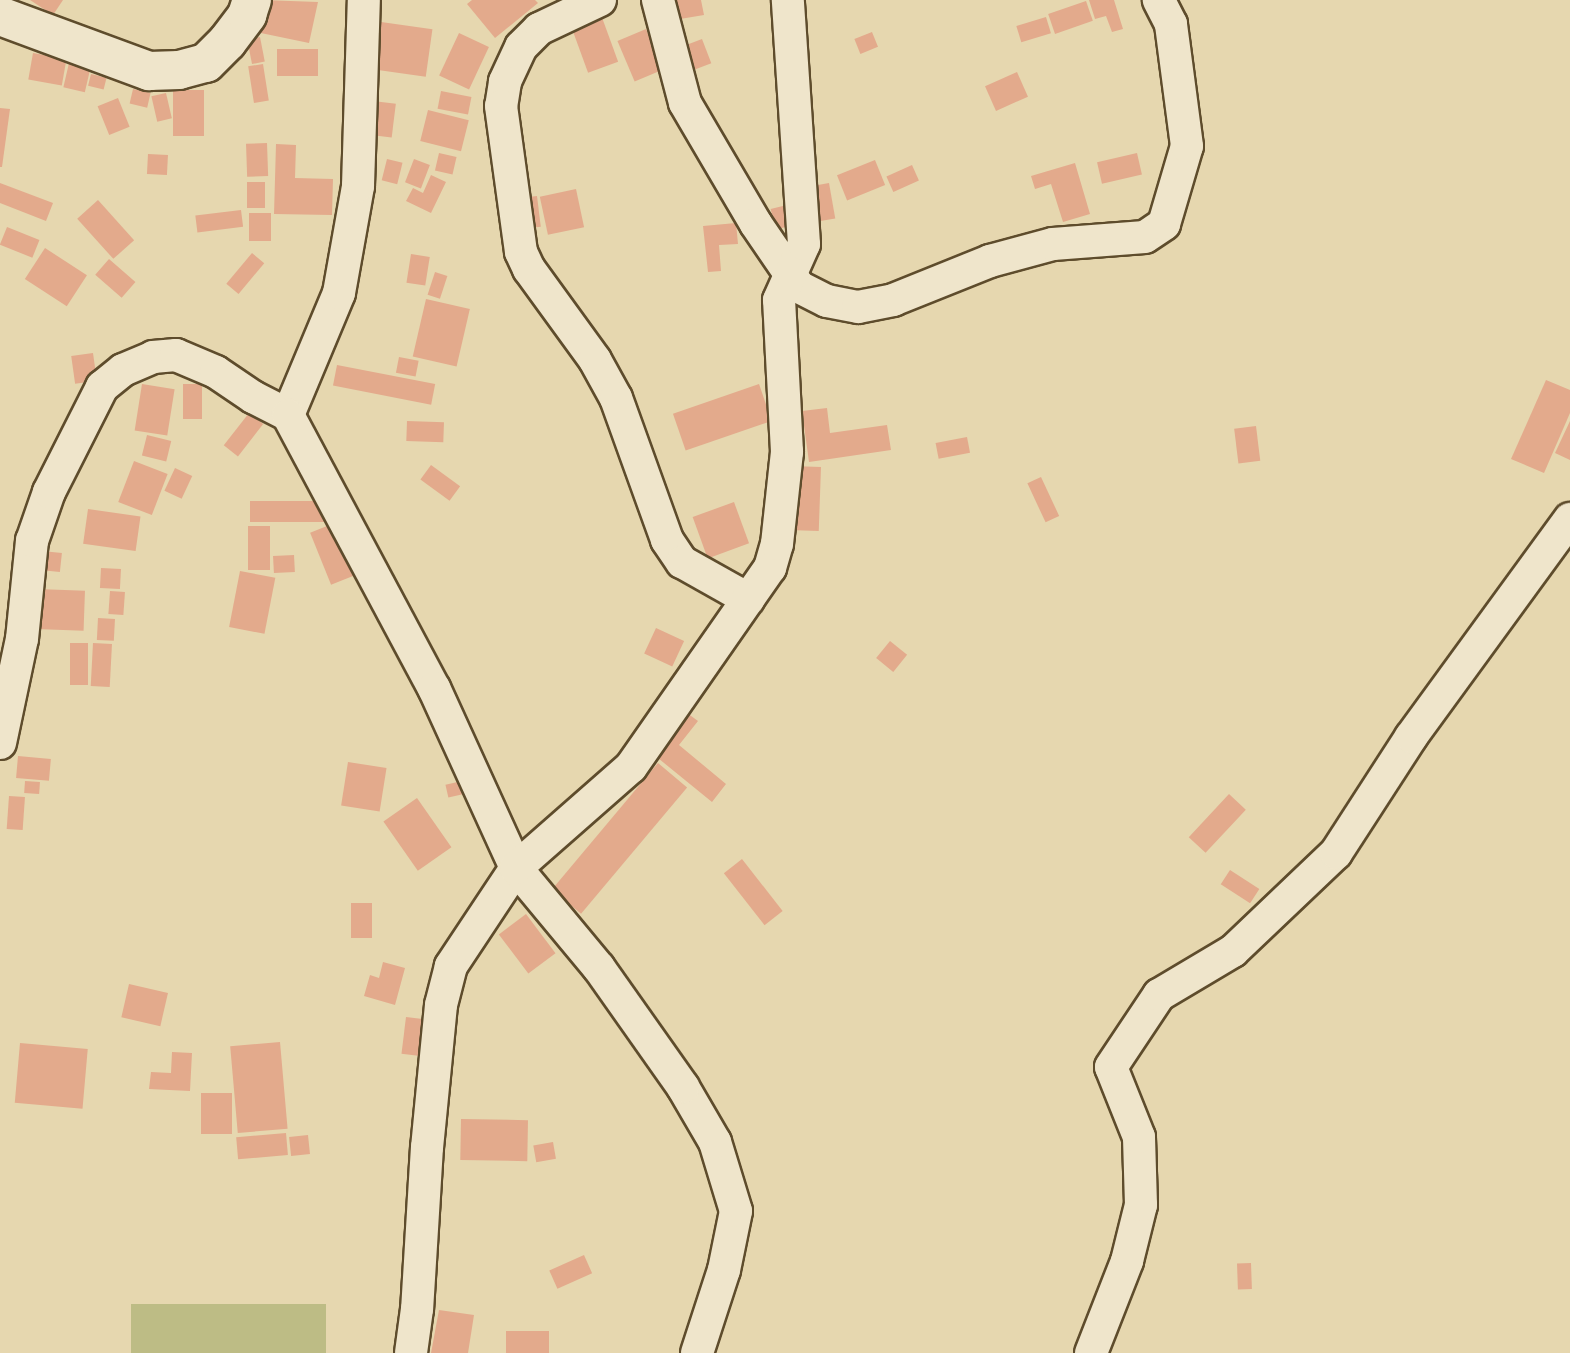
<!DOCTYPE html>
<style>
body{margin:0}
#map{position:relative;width:1570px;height:1353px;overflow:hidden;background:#e6d7af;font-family:"IM FELL Double Pica",serif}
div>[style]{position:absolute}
.green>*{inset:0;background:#bdbc85;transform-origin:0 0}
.building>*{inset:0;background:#e3aa8c;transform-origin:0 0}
.roads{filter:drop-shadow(2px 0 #5e4c2c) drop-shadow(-2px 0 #5e4c2c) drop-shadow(0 2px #5e4c2c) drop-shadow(0 -2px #5e4c2c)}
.minor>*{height:32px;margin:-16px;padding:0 16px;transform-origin:16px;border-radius:16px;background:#efe5cb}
.secondary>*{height:38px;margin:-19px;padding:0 19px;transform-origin:19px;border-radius:19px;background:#efe5cb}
span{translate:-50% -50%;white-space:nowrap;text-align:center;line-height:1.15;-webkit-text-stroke:5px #efe5cb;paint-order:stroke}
</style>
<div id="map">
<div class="green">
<i style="left:131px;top:1304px;width:195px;height:49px"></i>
</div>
<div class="building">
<i style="clip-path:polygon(30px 0,63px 0,53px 15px)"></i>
<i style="clip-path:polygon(263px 0,318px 2px,309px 43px,256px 32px)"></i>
<i style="clip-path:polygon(472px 0,535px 0,538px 3px,495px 38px,467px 4px)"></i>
<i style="clip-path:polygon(671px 0,701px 0,704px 15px,674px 20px)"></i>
<i style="clip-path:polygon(1089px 0,1114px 0,1123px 29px,1112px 32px,1106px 16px,1095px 19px)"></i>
<i style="left:1086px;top:1px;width:21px;height:40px;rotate:71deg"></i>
<i style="left:600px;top:12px;width:53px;height:32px;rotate:70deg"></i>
<i style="left:1046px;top:17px;width:17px;height:31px;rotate:73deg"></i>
<i style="left:374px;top:21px;width:59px;height:48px;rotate:8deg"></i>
<i style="left:646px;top:29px;width:44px;height:31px;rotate:67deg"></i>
<i style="left:872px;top:32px;width:16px;height:19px;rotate:68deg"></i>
<i style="left:459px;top:33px;width:33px;height:47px;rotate:25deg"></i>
<i style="left:260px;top:37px;width:25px;height:13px;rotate:79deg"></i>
<i style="left:702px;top:39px;width:26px;height:19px;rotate:69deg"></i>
<i style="left:318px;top:49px;width:27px;height:41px;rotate:90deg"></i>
<i style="left:33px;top:53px;width:34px;height:27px;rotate:10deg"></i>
<i style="left:69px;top:63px;width:22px;height:25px;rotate:13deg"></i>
<i style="left:263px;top:64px;width:37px;height:15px;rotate:81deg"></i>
<i style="left:1017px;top:72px;width:27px;height:35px;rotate:66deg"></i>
<i style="left:91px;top:74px;width:16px;height:12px;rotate:14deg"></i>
<i style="left:133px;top:89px;width:18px;height:15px;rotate:13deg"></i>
<i style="left:173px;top:90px;width:31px;height:46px"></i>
<i style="left:441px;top:91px;width:31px;height:18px;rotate:11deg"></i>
<i style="left:166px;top:93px;width:26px;height:15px;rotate:77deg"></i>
<i style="left:118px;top:98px;width:31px;height:22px;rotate:68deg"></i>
<i style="left:373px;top:101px;width:23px;height:34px;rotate:7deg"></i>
<i style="clip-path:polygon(0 108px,10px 109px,2px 167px,0 167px)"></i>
<i style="left:428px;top:110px;width:42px;height:32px;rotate:14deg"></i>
<i style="left:267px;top:143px;width:33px;height:21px;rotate:88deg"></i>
<i style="clip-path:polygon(276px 144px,296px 145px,295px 178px,333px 179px,332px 215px,274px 214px)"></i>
<i style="left:439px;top:153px;width:18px;height:18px;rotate:13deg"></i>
<i style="left:1137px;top:153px;width:22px;height:41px;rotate:77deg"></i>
<i style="left:148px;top:154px;width:20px;height:20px;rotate:3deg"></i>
<i style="left:387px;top:159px;width:16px;height:22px;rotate:14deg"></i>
<i style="left:414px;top:159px;width:17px;height:25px;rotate:21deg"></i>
<i style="left:875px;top:160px;width:27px;height:41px;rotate:68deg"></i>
<i style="clip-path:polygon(1075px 163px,1090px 214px,1063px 222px,1051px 184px,1035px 189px,1031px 176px)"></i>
<i style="left:912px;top:165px;width:17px;height:28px;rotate:66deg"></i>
<i style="clip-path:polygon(431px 175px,446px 182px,431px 213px,406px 201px,413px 188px,423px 193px)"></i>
<i style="left:247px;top:182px;width:18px;height:26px"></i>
<i style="clip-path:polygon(0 183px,53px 203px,46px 221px,0 203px)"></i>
<i style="left:829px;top:183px;width:36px;height:21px;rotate:80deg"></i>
<i style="left:576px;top:189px;width:39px;height:37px;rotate:78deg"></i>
<i style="left:537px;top:196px;width:31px;height:15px;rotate:83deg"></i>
<i style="left:98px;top:200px;width:54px;height:28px;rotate:48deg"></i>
<i style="left:791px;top:204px;width:21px;height:21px;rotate:76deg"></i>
<i style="left:241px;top:210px;width:17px;height:46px;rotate:83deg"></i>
<i style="left:249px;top:213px;width:22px;height:28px"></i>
<i style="clip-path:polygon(736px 223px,738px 244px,719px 245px,721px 271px,708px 272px,703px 226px)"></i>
<i style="left:7px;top:227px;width:35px;height:19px;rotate:22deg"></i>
<i style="left:45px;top:248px;width:50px;height:37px;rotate:33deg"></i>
<i style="left:252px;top:253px;width:16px;height:40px;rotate:40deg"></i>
<i style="left:411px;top:254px;width:19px;height:29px;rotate:9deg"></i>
<i style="left:109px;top:259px;width:35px;height:21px;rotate:41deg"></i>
<i style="left:435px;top:272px;width:13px;height:24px;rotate:18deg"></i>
<i style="left:426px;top:299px;width:45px;height:59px;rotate:13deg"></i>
<i style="left:93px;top:353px;width:28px;height:22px;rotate:82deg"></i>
<i style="left:399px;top:357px;width:20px;height:16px;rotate:11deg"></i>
<i style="left:337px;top:365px;width:100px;height:21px;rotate:11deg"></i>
<i style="clip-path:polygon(1546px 380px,1570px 390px,1570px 413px,1544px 473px,1511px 459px)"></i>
<i style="left:142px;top:384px;width:33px;height:47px;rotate:9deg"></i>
<i style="left:183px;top:384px;width:19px;height:35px"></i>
<i style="left:759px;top:384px;width:39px;height:91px;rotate:71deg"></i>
<i style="clip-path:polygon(827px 408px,830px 433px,887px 425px,891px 450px,809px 462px,802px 411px)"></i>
<i style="left:249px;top:413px;width:18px;height:41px;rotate:38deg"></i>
<i style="left:407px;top:421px;width:37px;height:20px;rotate:2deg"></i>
<i style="clip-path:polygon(1570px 421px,1570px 460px,1555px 453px)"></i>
<i style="left:1256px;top:426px;width:35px;height:22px;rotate:83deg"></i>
<i style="left:147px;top:435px;width:25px;height:21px;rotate:14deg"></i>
<i style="left:967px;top:437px;width:16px;height:32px;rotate:79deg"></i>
<i style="left:134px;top:461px;width:36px;height:44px;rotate:21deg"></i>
<i style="left:431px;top:465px;width:36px;height:18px;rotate:36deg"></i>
<i style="left:791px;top:466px;width:30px;height:64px;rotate:2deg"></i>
<i style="left:175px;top:468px;width:19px;height:25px;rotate:25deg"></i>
<i style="left:1041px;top:477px;width:43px;height:15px;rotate:65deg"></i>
<i style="left:250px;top:501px;width:75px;height:21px"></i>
<i style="left:734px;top:502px;width:44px;height:44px;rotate:70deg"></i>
<i style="left:88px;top:509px;width:53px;height:35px;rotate:8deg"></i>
<i style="left:337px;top:522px;width:56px;height:29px;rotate:68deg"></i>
<i style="left:248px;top:526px;width:22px;height:44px"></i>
<i style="left:42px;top:551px;width:20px;height:19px;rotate:6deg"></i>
<i style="left:294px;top:555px;width:17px;height:21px;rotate:87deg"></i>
<i style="left:101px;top:568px;width:20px;height:20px;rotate:3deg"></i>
<i style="left:240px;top:571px;width:36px;height:57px;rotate:11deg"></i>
<i style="left:37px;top:589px;width:48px;height:40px;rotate:2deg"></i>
<i style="left:110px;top:591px;width:15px;height:23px;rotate:4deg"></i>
<i style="left:98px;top:618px;width:17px;height:22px;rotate:3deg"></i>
<i style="left:656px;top:628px;width:31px;height:28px;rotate:25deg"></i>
<i style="left:890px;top:641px;width:22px;height:22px;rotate:39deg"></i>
<i style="left:70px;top:643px;width:18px;height:42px"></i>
<i style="left:93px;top:643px;width:19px;height:43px;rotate:3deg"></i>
<i style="clip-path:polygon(687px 713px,698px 721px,679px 745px,726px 784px,712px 802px,653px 754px)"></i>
<i style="left:18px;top:756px;width:33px;height:22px;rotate:5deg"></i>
<i style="left:348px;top:762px;width:39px;height:44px;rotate:9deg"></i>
<i style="left:658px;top:763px;width:38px;height:165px;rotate:40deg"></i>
<i style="left:25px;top:781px;width:15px;height:12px;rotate:4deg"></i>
<i style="left:462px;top:781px;width:13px;height:17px;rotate:77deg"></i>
<i style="left:1229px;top:794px;width:23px;height:59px;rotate:43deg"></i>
<i style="left:9px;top:796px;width:16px;height:33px;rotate:4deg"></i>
<i style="left:417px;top:798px;width:60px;height:41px;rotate:55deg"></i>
<i style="left:742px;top:859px;width:66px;height:23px;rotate:52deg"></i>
<i style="left:1230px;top:870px;width:35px;height:17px;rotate:33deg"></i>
<i style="left:351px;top:903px;width:21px;height:35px"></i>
<i style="left:526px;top:914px;width:49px;height:34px;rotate:53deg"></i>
<i style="clip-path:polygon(383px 962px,405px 968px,395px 1005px,364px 996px,370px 975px,379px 978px)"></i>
<i style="left:129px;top:984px;width:40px;height:34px;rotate:13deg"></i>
<i style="left:406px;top:1017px;width:23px;height:37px;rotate:7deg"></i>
<i style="left:280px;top:1042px;width:87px;height:50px;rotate:85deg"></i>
<i style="left:20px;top:1043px;width:68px;height:60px;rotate:5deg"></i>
<i style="clip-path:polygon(172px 1052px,192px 1053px,190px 1091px,149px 1089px,151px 1072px,171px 1073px)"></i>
<i style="left:201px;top:1093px;width:31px;height:41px"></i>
<i style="left:461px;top:1119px;width:67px;height:41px;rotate:1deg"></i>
<i style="left:286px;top:1133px;width:22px;height:50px;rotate:85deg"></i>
<i style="left:308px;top:1135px;width:19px;height:19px;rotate:84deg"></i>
<i style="left:553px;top:1142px;width:17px;height:20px;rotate:80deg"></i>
<i style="left:584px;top:1255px;width:20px;height:38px;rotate:66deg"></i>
<i style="left:1251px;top:1263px;width:26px;height:14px;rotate:88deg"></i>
<i style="clip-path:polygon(439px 1310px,474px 1315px,468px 1353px,431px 1353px)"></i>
<i style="left:549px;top:1331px;width:22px;height:43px;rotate:90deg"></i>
</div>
<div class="roads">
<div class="minor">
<i style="left:600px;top:0;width:68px;rotate:154.6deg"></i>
<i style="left:539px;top:29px;width:25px;rotate:135deg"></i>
<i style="left:521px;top:47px;width:38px;rotate:115deg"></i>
<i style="left:505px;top:82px;width:24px;rotate:99deg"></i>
<i style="left:501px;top:106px;width:147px;rotate:82.2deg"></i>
<i style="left:521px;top:252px;width:19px;rotate:65deg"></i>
<i style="left:529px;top:269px;width:112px;rotate:54deg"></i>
<i style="left:595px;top:360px;width:43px;rotate:61.1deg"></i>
<i style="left:616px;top:398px;width:151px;rotate:70.2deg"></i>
<i style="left:667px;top:540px;width:27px;rotate:56deg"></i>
<i style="left:682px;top:562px;width:76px;rotate:29.3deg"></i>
<i style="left:658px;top:0;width:106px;rotate:75.3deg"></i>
<i style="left:685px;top:103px;width:140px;rotate:59.6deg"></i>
<i style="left:756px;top:224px;width:76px;rotate:55.7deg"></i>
<i style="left:799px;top:287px;width:31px;rotate:27deg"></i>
<i style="left:827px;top:301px;width:32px;rotate:11deg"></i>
<i style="left:858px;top:307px;width:36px;rotate:-11deg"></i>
<i style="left:893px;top:300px;width:105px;rotate:-21.9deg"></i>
<i style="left:990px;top:261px;width:65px;rotate:-15.1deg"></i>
<i style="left:1053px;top:244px;width:92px;rotate:-4.4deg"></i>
<i style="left:1145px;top:237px;width:23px;rotate:-34deg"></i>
<i style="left:1164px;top:224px;width:81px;rotate:-73.6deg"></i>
<i style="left:1187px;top:146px;width:123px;rotate:-97.5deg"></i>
<i style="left:1171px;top:24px;width:27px;rotate:-117deg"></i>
<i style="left:288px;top:415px;width:132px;rotate:-67.3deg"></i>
<i style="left:339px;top:293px;width:109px;rotate:-79.9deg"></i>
<i style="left:358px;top:186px;width:186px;rotate:-88.2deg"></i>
<i style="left:0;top:743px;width:106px;rotate:-78.1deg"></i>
<i style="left:22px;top:639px;width:99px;rotate:-84.2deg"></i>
<i style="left:32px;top:541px;width:52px;rotate:-70.9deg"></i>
<i style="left:49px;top:492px;width:118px;rotate:-63.2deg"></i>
<i style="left:102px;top:387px;width:27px;rotate:-39deg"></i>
<i style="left:123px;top:370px;width:33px;rotate:-23deg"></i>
<i style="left:153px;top:357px;width:23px;rotate:-5deg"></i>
<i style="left:176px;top:355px;width:43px;rotate:23deg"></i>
<i style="left:216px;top:372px;width:45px;rotate:34deg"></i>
<i style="left:253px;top:397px;width:39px;rotate:27deg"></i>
<i style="left:288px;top:415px;width:310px;rotate:61.9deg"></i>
<i style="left:434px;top:688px;width:198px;rotate:65.5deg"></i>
<i style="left:516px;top:868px;width:118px;rotate:123.6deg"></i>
<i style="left:451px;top:966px;width:40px;rotate:104.4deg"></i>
<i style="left:441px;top:1005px;width:143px;rotate:95.6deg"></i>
<i style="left:427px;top:1147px;width:162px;rotate:93.5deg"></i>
<i style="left:417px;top:1309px;width:44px;rotate:97.8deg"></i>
<i style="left:697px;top:1353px;width:87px;rotate:-72deg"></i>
<i style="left:724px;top:1270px;width:60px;rotate:-78.5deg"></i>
<i style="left:736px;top:1211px;width:72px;rotate:-106.9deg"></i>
<i style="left:715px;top:1142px;width:64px;rotate:-120.2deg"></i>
<i style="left:683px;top:1087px;width:146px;rotate:-125.2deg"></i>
<i style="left:599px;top:968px;width:130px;rotate:-129.7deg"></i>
<i style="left:516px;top:868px;width:153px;rotate:-41.3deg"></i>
<i style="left:631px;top:767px;width:243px;rotate:-55.1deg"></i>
<i style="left:770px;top:568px;width:25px;rotate:-74deg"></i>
<i style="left:777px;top:544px;width:93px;rotate:-83.8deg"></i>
<i style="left:787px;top:452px;width:152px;rotate:-93deg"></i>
<i style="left:779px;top:300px;width:61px;rotate:-65.9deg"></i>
<i style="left:804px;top:244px;width:245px;rotate:-93.8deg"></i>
<i style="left:1091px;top:1353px;width:99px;rotate:-68.6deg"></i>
<i style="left:1127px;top:1261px;width:58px;rotate:-76deg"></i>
<i style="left:1141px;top:1205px;width:68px;rotate:-91.7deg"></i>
<i style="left:1139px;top:1137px;width:75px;rotate:-111.8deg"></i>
<i style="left:1111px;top:1067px;width:87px;rotate:-56.3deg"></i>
<i style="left:1159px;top:995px;width:86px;rotate:-30.7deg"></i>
<i style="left:1233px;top:951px;width:142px;rotate:-43.6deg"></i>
<i style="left:1336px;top:853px;width:138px;rotate:-57.1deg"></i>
<i style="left:1411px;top:737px;width:270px;rotate:-53.9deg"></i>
</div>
<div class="secondary">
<i style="left:0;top:16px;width:159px;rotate:20.3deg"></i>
<i style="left:149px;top:71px;width:30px;rotate:-2deg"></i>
<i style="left:179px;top:70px;width:28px;rotate:-15deg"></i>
<i style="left:206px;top:63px;width:30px;rotate:-45deg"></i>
<i style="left:227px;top:42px;width:34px;rotate:-53deg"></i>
<i style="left:247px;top:15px;width:16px;rotate:-72deg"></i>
</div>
</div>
</div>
